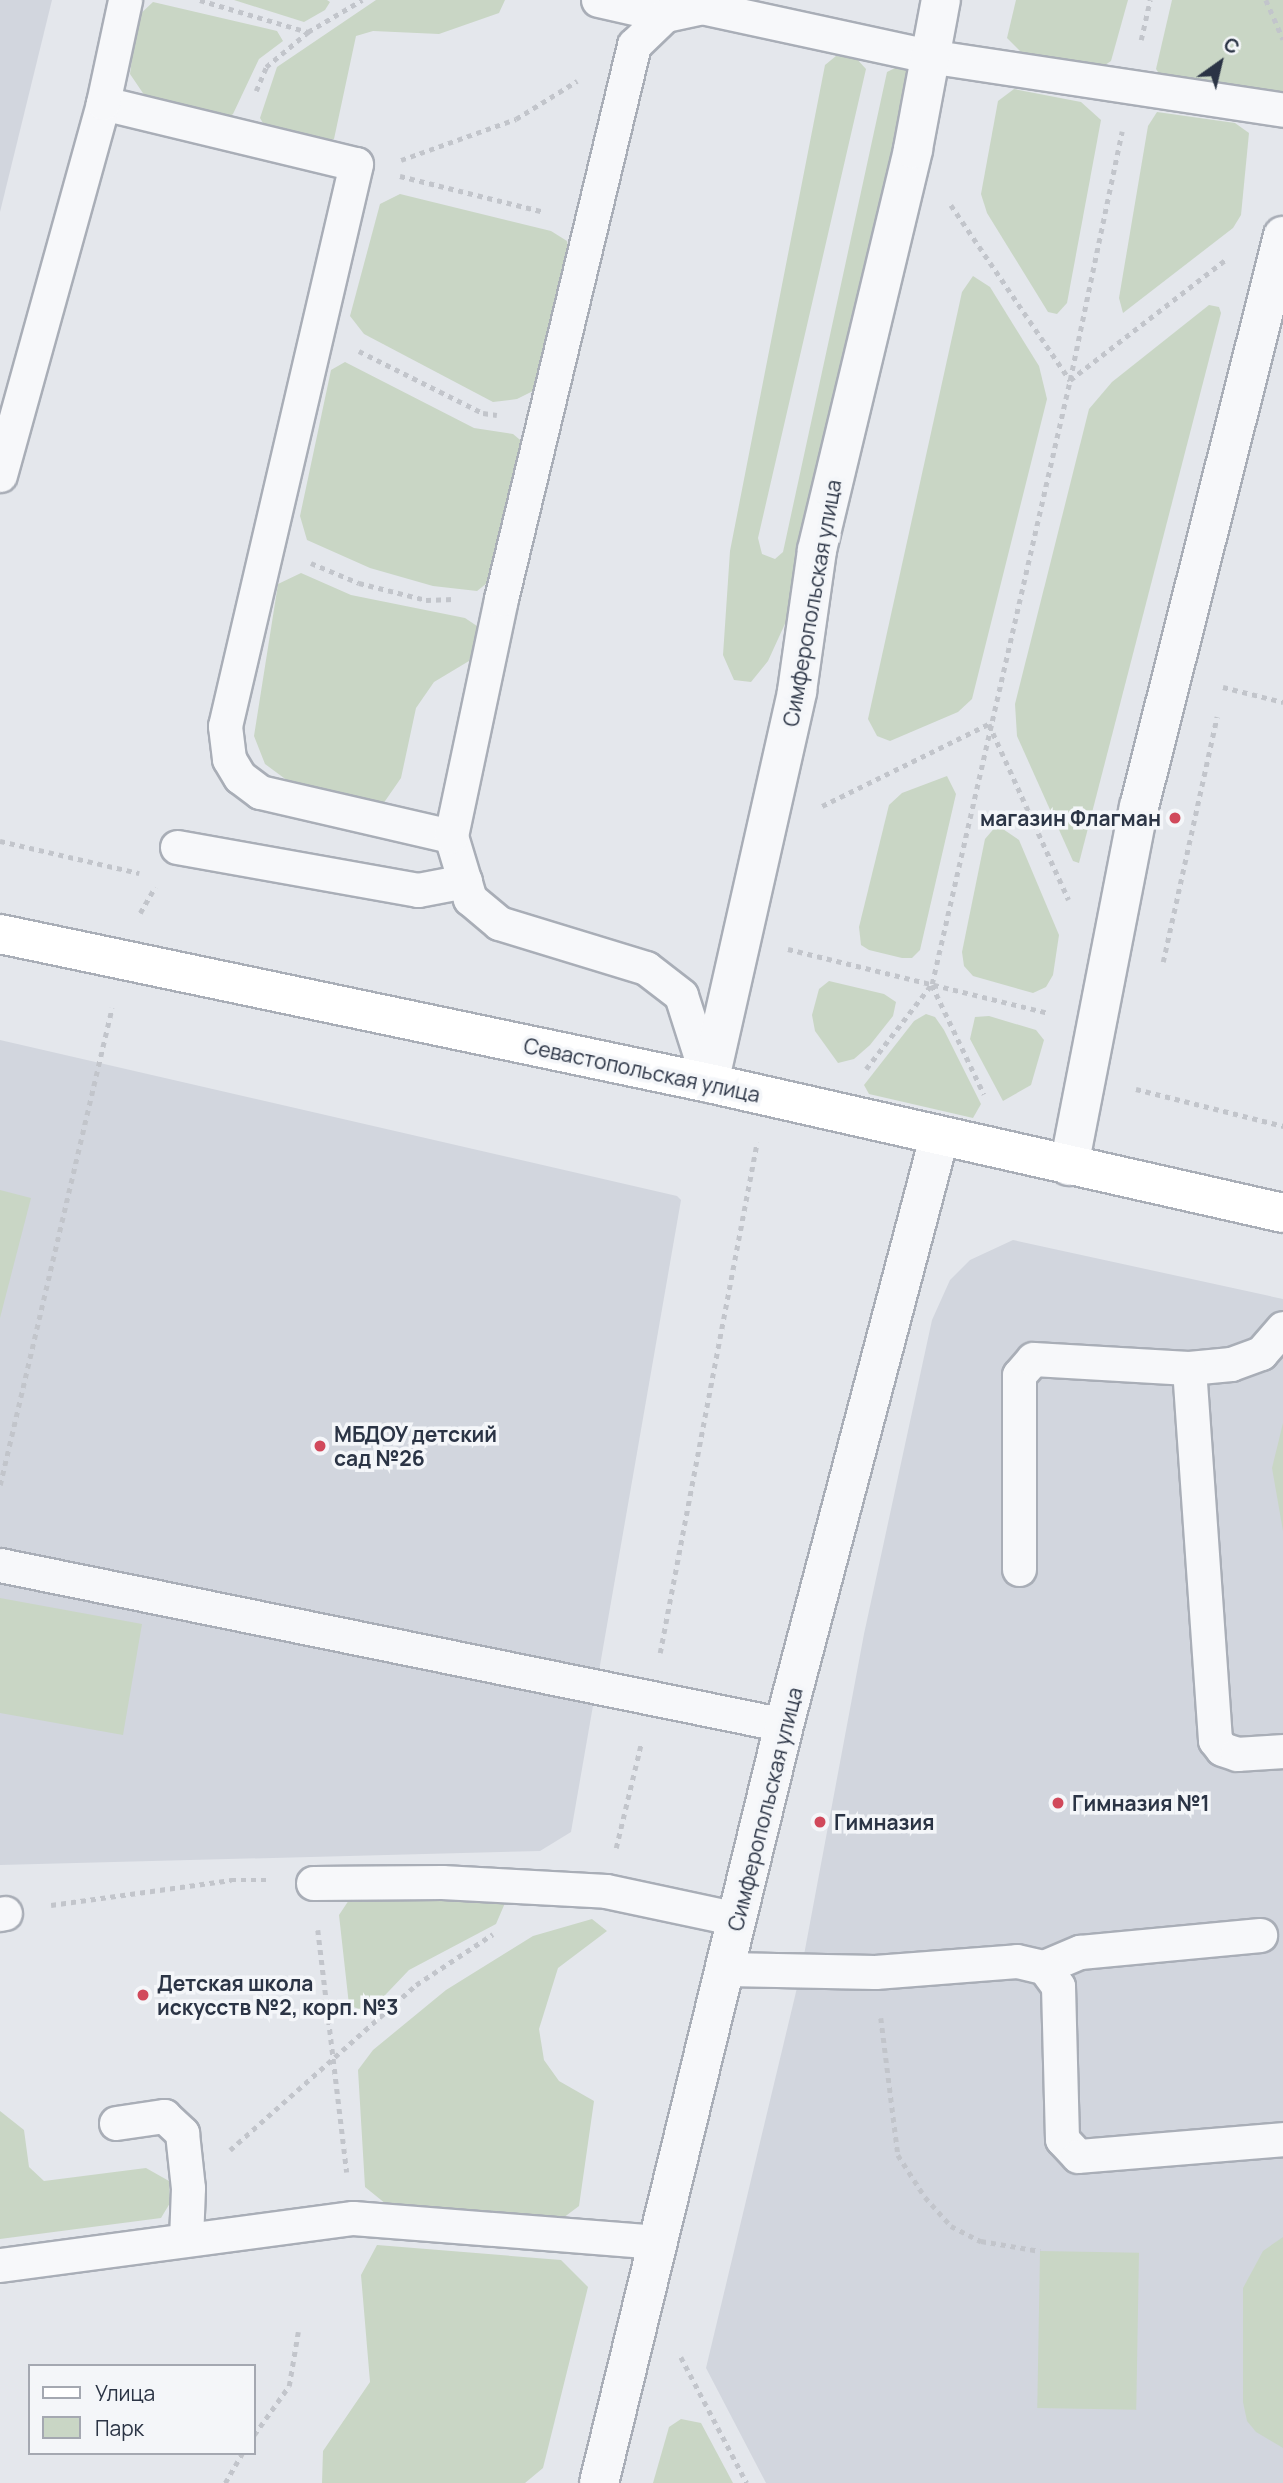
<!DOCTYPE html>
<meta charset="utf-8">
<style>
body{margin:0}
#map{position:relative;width:1283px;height:2483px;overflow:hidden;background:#e4e7ec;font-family:Manrope,sans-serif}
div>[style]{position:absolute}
.built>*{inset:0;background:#d2d6de}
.green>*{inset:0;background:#c9d6c5;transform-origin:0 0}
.path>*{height:4.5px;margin-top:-2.25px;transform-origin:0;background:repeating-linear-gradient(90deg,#c2c5cb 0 5px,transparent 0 10px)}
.roads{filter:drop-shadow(2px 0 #a9aeb7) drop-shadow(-2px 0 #a9aeb7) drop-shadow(0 2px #a9aeb7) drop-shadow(0 -2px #a9aeb7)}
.service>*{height:33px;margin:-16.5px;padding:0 16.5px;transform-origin:16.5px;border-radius:16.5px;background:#f7f8fa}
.minor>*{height:38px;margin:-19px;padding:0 19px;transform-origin:19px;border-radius:19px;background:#f7f8fa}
.tertiary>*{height:38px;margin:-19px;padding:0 19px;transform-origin:19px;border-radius:19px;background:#f7f8fa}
.secondary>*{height:38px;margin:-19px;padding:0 19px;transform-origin:19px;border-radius:19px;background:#fff}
.dots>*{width:19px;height:19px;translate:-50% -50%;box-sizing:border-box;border:4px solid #f4f6f9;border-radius:50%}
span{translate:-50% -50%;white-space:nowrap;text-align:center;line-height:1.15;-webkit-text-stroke:7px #f4f6f9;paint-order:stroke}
.street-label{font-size:21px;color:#2b3445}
.poi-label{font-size:21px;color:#2b3445;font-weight:700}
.right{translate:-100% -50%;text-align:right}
.left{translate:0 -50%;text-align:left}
.legend{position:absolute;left:28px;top:2364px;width:228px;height:91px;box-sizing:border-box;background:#f4f6f9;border:2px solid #a4a8b1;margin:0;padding:9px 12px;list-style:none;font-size:21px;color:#2b3445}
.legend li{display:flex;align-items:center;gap:14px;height:35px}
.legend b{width:35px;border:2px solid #a4a8b1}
.north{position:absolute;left:1185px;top:28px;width:70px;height:70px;-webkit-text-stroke:5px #f4f6f9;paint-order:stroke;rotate:34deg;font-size:19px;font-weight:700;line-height:28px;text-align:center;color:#2b3445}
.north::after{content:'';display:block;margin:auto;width:24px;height:32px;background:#2b3445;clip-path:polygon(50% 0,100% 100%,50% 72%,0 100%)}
</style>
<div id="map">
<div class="built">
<i style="clip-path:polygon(0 0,52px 0,0 212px)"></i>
<i style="clip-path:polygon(0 1040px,677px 1196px,681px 1200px,571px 1832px,540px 1851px,0 1865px)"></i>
<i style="clip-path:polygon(1013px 1240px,1283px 1299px,1283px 2483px,766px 2483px,706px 2368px,801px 1971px,864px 1634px,932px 1320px,950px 1280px,970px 1260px)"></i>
</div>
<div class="green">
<i style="clip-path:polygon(234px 0,327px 0,330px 2px,325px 10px,304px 22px)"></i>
<i style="clip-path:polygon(376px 0,505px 0,499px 13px,439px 34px,373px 31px,356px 36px,334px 139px,321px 144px,267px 130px,260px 118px,277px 67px)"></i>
<i style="clip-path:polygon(1016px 0,1128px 0,1111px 61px,1105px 65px,1022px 53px,1007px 38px)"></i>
<i style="clip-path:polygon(1172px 0,1283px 0,1283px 97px,1162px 78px,1156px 69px)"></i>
<i style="clip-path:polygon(153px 2px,277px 31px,283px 41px,259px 59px,233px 114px,221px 123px,149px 102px,130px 74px,137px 17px)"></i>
<i style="clip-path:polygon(836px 56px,855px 57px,866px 69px,758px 538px,762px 554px,775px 559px,783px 552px,887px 72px,897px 67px,910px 72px,805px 580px,768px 661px,751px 682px,734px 680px,723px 655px,730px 551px,825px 65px)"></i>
<i style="clip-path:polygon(1014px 89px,1081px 102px,1101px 120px,1067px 303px,1057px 314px,1048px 312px,987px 213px,981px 194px,998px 101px)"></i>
<i style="clip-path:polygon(1157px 112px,1235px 123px,1249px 133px,1241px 215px,1233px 228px,1123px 313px,1119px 298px,1148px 126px)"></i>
<i style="clip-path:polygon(400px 194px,551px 231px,567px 241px,570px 257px,535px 390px,517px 399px,493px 402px,364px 334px,350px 316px,380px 204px)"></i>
<i style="clip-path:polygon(973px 276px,990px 287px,1039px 366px,1047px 399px,972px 699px,958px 712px,890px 741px,877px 736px,868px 719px,962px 292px)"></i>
<i style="clip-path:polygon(1209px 305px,1219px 307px,1221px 313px,1079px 863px,1073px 861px,1017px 736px,1015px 704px,1089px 409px,1112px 382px)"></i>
<i style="clip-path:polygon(345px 362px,474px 428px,513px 434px,525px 444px,491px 580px,477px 591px,433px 586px,370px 568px,307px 540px,300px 516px,331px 370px)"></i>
<i style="clip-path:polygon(301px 573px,351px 595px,465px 618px,480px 628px,469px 661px,434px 682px,416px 708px,401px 778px,383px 804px,288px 781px,265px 764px,254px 736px,278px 584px)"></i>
<i style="clip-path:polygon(947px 776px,956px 794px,920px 950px,912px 958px,902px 958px,869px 950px,861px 945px,859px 927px,889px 805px,902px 793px)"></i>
<i style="clip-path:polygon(997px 825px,1019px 840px,1059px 935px,1053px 975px,1046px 987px,1033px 993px,973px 976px,964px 966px,962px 952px,985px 839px)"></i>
<i style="clip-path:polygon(829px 981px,884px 994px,896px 1002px,893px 1016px,870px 1045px,854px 1059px,838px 1063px,815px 1031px,812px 1015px,819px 989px)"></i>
<i style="clip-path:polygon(926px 1014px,935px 1017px,944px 1030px,981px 1104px,973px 1118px,869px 1094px,864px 1085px,914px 1021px)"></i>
<i style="clip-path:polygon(989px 1016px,1036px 1030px,1044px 1040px,1031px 1085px,1003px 1101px,970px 1039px,975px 1017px)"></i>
<i style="clip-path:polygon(0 1190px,31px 1198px,0 1318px)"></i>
<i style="clip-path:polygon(1283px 1423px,1283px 1531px,1272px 1468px)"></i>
<i style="clip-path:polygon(0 1598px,142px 1624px,123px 1735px,0 1713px)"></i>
<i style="clip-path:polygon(351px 1897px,488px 1897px,505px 1903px,496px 1924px,409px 1970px,368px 2013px,349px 2005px,339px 1915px)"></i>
<i style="clip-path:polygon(592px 1919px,607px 1931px,558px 1968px,539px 2029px,544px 2060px,559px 2081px,594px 2101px,579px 2206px,563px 2218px,386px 2204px,365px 2187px,358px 2070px,373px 2050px,446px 1990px,533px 1936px)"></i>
<i style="clip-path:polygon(0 2111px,24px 2130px,29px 2167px,44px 2181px,146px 2168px,169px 2181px,170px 2203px,161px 2218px,0 2239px)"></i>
<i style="clip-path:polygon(1283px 2237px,1283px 2448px,1256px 2432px,1247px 2421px,1243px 2402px,1243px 2288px,1263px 2251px)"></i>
<i style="clip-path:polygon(377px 2245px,561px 2260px,588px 2287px,543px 2468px,525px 2483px,322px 2483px,323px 2451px,370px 2382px,361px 2275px)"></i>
<i style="left:1040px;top:2251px;width:99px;height:157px;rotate:1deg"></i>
<i style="clip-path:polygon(681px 2419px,701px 2423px,733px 2483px,653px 2483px,669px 2427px)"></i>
</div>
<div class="path">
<i style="left:200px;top:0;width:113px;rotate:16.5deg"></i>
<i style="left:1266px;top:0;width:43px;rotate:66.4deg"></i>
<i style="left:1141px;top:40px;width:41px;rotate:-77.3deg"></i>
<i style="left:256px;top:91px;width:26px;rotate:-67deg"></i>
<i style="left:266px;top:67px;width:55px;rotate:-39.8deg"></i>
<i style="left:308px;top:32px;width:63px;rotate:-30.7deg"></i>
<i style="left:401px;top:160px;width:122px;rotate:-19.6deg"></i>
<i style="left:516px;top:119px;width:72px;rotate:-31.9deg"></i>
<i style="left:400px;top:176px;width:148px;rotate:14deg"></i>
<i style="left:951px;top:205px;width:212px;rotate:55.8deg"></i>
<i style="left:1070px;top:380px;width:196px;rotate:-37.7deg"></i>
<i style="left:359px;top:351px;width:139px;rotate:26.6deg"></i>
<i style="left:483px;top:413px;width:14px;rotate:8deg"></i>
<i style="left:311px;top:563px;width:52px;rotate:22.6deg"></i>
<i style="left:359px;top:583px;width:69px;rotate:14.2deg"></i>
<i style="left:426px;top:600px;width:28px;rotate:-2deg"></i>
<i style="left:1223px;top:687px;width:62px;rotate:14deg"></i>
<i style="left:822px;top:806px;width:186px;rotate:-26.2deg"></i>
<i style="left:989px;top:724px;width:193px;rotate:65.6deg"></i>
<i style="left:0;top:841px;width:143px;rotate:13deg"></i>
<i style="left:140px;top:913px;width:30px;rotate:-60deg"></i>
<i style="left:788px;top:949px;width:268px;rotate:13.8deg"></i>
<i style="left:1163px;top:962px;width:251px;rotate:-77.6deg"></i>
<i style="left:932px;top:985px;width:121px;rotate:64.5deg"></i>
<i style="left:866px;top:1069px;width:108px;rotate:-52.2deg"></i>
<i style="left:932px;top:984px;width:620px;rotate:-77.13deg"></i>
<i style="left:1070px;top:380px;width:254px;rotate:-78.2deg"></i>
<i style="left:1136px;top:1089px;width:152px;rotate:14.1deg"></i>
<i style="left:0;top:1485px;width:490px;rotate:-76.8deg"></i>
<i style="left:660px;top:1653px;width:520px;rotate:-79.25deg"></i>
<i style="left:616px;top:1848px;width:107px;rotate:-76.5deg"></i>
<i style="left:51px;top:1905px;width:182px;rotate:-7.9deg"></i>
<i style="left:231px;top:1880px;width:37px"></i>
<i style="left:318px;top:1930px;width:244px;rotate:83.2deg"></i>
<i style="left:881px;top:2018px;width:138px;rotate:82.9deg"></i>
<i style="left:898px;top:2155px;width:50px;rotate:57.3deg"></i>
<i style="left:925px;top:2197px;width:39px;rotate:48deg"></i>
<i style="left:951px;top:2226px;width:34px;rotate:27deg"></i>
<i style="left:981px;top:2241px;width:60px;rotate:9.6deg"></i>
<i style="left:230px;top:2150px;width:249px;rotate:-41.6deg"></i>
<i style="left:416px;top:1985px;width:92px;rotate:-33.5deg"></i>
<i style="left:681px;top:2357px;width:142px;rotate:62.4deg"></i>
<i style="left:254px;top:2435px;width:60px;rotate:-54.5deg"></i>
<i style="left:289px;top:2386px;width:55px;rotate:-80.5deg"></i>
<i style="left:225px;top:2483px;width:34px;rotate:-60deg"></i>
</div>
<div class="roads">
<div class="service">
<i style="left:598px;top:0;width:69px;rotate:12.6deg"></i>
<i style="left:665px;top:15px;width:15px;rotate:-79deg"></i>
<i style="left:103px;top:103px;width:260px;rotate:13.6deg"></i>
<i style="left:356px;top:164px;width:577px;rotate:103.12deg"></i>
<i style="left:225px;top:726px;width:33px;rotate:83deg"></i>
<i style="left:229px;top:759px;width:21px;rotate:59deg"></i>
<i style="left:240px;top:777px;width:25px;rotate:37deg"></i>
<i style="left:260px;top:792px;width:196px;rotate:13deg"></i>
<i style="left:0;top:475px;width:386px;rotate:-74.5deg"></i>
<i style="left:103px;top:103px;width:105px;rotate:-77.9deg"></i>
<i style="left:177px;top:847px;width:245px;rotate:10.1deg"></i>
<i style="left:418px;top:890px;width:48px;rotate:-10.8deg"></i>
<i style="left:709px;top:1083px;width:92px;rotate:-107.7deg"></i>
<i style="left:681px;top:995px;width:44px;rotate:-142.4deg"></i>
<i style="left:646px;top:968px;width:154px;rotate:-163deg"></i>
<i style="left:499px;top:923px;width:38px;rotate:-140deg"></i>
<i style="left:470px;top:899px;width:66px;rotate:-106.8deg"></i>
<i style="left:451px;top:836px;width:242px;rotate:-78.1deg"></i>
<i style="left:501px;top:599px;width:570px;rotate:-76.5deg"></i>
<i style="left:634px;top:45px;width:43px;rotate:-44.1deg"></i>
<i style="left:665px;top:15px;width:38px;rotate:-12deg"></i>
<i style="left:702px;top:7px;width:231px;rotate:12.2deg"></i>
<i style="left:928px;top:56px;width:359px;rotate:8.6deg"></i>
<i style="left:1189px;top:1368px;width:42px;rotate:-5.4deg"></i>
<i style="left:1231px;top:1364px;width:32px;rotate:-20deg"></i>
<i style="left:1261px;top:1353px;width:33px;rotate:-49deg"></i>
<i style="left:0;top:1565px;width:800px;rotate:11.53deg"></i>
<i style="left:1019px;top:1569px;width:194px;rotate:-90deg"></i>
<i style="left:1019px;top:1375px;width:21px;rotate:-49deg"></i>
<i style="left:1033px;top:1359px;width:156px;rotate:3.3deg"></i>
<i style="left:1189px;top:1368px;width:373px;rotate:86deg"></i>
<i style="left:1215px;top:1740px;width:11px;rotate:52deg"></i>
<i style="left:1222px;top:1749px;width:16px;rotate:18deg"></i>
<i style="left:1237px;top:1754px;width:46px;rotate:-3.7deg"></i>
<i style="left:313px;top:1883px;width:129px;rotate:-0.4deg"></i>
<i style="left:442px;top:1882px;width:164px;rotate:3.1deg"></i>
<i style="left:606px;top:1891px;width:135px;rotate:12deg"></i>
<i style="left:0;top:1914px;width:5px;rotate:-11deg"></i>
<i style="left:1044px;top:1967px;width:39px;rotate:-23deg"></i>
<i style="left:1080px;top:1952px;width:181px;rotate:-5.4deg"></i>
<i style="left:727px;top:1969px;width:148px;rotate:1.2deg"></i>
<i style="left:875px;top:1972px;width:142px;rotate:-4.4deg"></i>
<i style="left:1017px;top:1961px;width:28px;rotate:13deg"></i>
<i style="left:1044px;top:1967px;width:24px;rotate:54deg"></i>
<i style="left:1058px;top:1986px;width:153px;rotate:88.5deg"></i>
<i style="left:1062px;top:2139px;width:23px;rotate:47deg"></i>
<i style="left:1078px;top:2156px;width:206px;rotate:-4.7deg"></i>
<i style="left:116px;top:2123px;width:49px;rotate:-8.3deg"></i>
<i style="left:164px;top:2116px;width:25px;rotate:43deg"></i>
<i style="left:182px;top:2133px;width:55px;rotate:83.8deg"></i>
<i style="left:188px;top:2188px;width:51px;rotate:92.2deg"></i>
<i style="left:0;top:2265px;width:356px;rotate:-7.6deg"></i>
<i style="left:353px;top:2218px;width:306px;rotate:4.5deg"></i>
</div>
<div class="minor">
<i style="left:709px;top:1083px;width:402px;rotate:-77.3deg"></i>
<i style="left:797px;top:691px;width:142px;rotate:-81.9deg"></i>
<i style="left:817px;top:550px;width:412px;rotate:-76.5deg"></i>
<i style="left:913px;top:149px;width:152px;rotate:-79.4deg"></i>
<i style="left:1069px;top:1166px;width:366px;rotate:-79deg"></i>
<i style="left:1139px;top:807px;width:589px;rotate:-75.85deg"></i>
</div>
<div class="tertiary">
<i style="left:599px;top:2483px;width:780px;rotate:-76.28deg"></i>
<i style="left:784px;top:1725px;width:607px;rotate:-75.21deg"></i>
</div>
<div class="secondary">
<i style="left:0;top:934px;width:724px;rotate:11.87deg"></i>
<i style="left:709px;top:1083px;width:589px;rotate:12.76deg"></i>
</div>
</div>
<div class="dots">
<i style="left:1175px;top:818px;background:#d1495b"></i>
<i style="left:320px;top:1446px;background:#d1495b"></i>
<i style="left:1058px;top:1803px;background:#d1495b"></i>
<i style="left:820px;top:1822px;background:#d1495b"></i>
<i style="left:143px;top:1995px;background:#d1495b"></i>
</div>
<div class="street-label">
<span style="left:812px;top:603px;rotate:-80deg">Симферопольская улица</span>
<span style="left:642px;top:1070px;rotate:12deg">Севастопольская улица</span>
<span style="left:765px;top:1809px;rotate:-76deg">Симферопольская улица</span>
</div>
<div class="poi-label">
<span class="right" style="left:1161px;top:818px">магазин Флагман</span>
<span class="left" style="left:334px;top:1446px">МБДОУ детский<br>сад №26</span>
<span class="left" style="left:1072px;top:1803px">Гимназия №1</span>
<span class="left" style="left:834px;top:1822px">Гимназия</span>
<span class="left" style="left:157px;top:1995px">Детская школа<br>искусств №2, корп. №3</span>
</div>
<ul class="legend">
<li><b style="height:9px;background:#fff"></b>Улица</li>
<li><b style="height:19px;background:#c9d6c5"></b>Парк</li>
</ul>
<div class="north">С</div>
</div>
